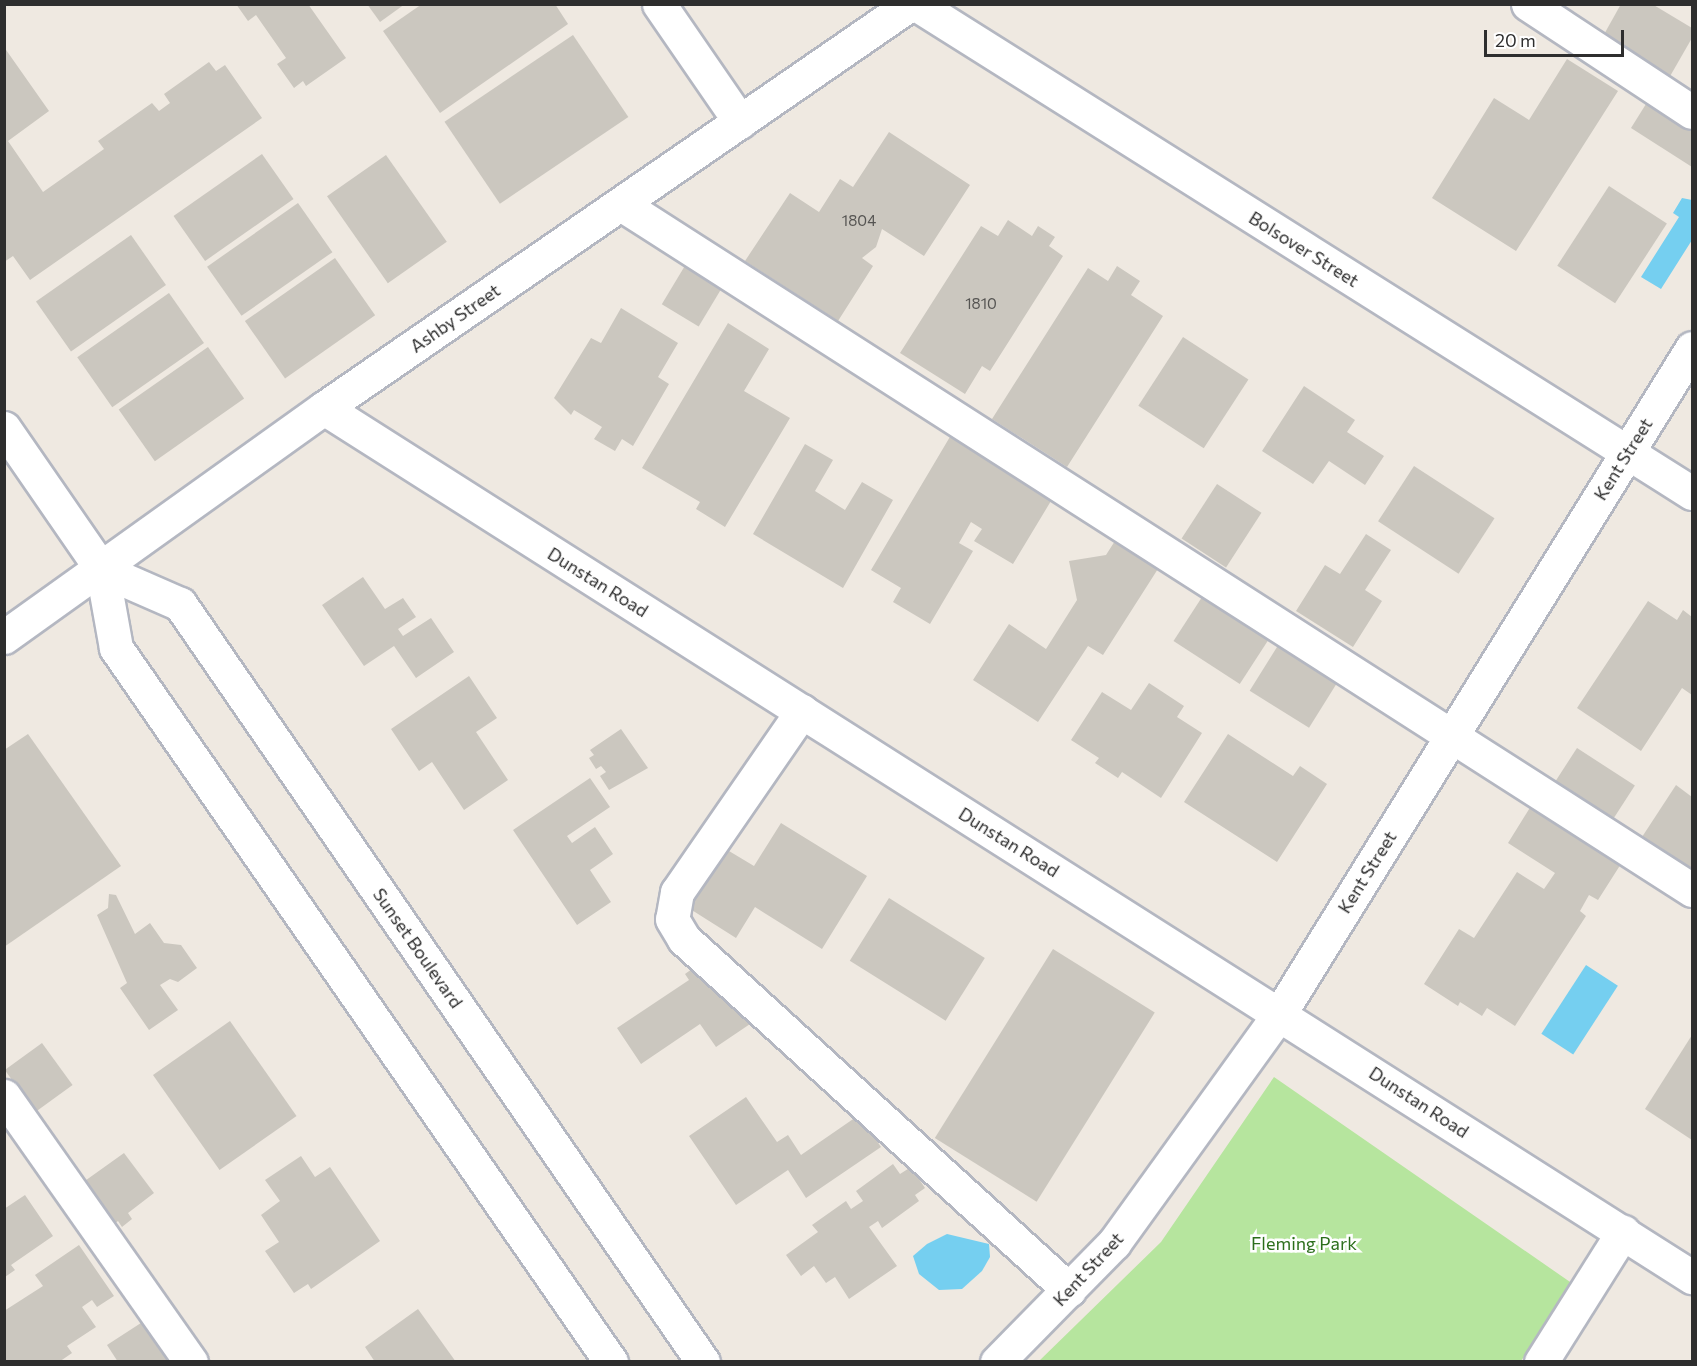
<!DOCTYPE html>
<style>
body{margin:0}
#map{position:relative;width:1697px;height:1366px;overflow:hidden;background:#efe9e1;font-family:Commissioner,sans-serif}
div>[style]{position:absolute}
.green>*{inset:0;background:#b6e59e}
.water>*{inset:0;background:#75cff0;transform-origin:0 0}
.building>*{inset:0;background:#cbc7bf;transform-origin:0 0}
.roads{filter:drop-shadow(2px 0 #b4b7c1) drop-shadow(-2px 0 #b4b7c1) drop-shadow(0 2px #b4b7c1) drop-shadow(0 -2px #b4b7c1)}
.minor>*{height:33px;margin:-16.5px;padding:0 16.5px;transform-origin:16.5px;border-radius:16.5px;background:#fff}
span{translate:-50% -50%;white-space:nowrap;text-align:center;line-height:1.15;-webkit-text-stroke:5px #fff;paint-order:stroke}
.number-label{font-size:15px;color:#555452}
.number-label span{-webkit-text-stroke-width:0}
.street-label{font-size:18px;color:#2e2e2e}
.park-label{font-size:18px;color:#2c6e1b}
.frame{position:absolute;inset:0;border:6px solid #2e2e2e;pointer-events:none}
.scale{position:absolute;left:1484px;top:30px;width:140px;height:27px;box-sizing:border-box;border:3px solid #2e2e2e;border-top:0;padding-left:8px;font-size:18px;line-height:21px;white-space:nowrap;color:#2e2e2e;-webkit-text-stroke:4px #fff;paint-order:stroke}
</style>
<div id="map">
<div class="green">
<i style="clip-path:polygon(1274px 1077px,1573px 1284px,1521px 1361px,1038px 1362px,1161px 1242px)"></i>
</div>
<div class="water">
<i style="clip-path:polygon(1682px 198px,1692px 200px,1692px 240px,1661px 289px,1641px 277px,1679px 217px,1673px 213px)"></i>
<i style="left:1586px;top:965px;width:38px;height:82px;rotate:33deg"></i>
<i style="clip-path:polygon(947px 1234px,989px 1244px,990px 1257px,982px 1271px,962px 1289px,939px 1290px,919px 1274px,913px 1256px,927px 1244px)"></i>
</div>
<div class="building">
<i style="clip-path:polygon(236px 4px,308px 4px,346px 58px,306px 86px,303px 81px,294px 88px,277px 64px,286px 58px,256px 15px,248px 21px)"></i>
<i style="clip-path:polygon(367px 4px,405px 4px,380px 22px)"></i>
<i style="clip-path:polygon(422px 4px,555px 4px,568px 24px,440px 113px,383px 31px)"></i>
<i style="clip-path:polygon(1621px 4px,1652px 4px,1692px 28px,1692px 38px,1669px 78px,1602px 38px)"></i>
<i style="left:573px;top:35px;width:99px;height:155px;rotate:56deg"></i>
<i style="clip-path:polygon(4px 47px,49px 111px,8px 141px,43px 192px,104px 149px,98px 141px,152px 103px,159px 111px,170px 103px,164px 94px,209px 62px,216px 71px,225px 65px,262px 118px,30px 280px,13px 256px,4px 262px)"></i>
<i style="clip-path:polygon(1567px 59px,1618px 91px,1516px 251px,1432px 198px,1494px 98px,1529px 120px)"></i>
<i style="clip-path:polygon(1651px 96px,1692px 123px,1692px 167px,1631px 128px)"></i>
<i style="clip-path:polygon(889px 132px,970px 185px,924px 256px,882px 229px,876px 247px,862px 258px,873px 266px,838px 321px,745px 261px,790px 193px,819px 212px,840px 179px,853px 187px)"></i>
<i style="left:262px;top:154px;width:55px;height:108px;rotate:55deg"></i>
<i style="left:386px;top:155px;width:106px;height:72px;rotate:55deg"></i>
<i style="left:1609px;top:186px;width:69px;height:95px;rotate:33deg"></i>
<i style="left:298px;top:203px;width:60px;height:111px;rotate:55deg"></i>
<i style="clip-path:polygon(1008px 220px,1032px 236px,1038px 226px,1055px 237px,1049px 246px,1063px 256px,990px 371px,982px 366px,965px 394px,900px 353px,981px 226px,998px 236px)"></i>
<i style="left:131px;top:235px;width:61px;height:116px;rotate:55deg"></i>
<i style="left:335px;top:258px;width:70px;height:110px;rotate:55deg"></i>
<i style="left:686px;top:264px;width:43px;height:47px;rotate:31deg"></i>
<i style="clip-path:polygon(1117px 266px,1140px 281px,1131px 295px,1163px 316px,1067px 467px,992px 419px,1088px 268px,1108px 281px)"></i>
<i style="left:169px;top:293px;width:61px;height:112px;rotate:55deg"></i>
<i style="clip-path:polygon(621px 308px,678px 343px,658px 377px,669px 384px,633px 446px,622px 439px,615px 451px,594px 439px,602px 427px,574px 410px,571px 415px,554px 398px,591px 338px,601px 343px)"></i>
<i style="clip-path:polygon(728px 323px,769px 349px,744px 391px,790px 418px,725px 527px,696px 509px,700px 502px,642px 468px)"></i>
<i style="left:1183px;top:337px;width:78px;height:82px;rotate:33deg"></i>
<i style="left:208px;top:347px;width:63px;height:109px;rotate:55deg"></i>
<i style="clip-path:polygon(1304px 386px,1355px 420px,1347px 432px,1384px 456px,1365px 485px,1329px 461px,1313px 484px,1262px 451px)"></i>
<i style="clip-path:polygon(954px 430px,1057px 491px,1013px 564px,974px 541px,982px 529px,971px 522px,959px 543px,973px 551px,930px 624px,893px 602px,901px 588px,871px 570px)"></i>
<i style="clip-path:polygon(805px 444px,833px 460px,815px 491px,845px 510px,862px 482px,893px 500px,843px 588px,753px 534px)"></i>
<i style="left:1414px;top:466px;width:96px;height:66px;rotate:33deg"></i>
<i style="left:1217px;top:484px;width:53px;height:65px;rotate:33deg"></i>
<i style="clip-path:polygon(1120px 533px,1163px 561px,1103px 655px,1088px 646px,1038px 722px,973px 680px,1009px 624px,1046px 649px,1077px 600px,1069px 561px,1106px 555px)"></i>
<i style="clip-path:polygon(1366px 534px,1391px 550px,1365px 590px,1382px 601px,1353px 647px,1296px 611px,1325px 565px,1340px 574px)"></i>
<i style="clip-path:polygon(363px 577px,385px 609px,403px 598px,416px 617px,398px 629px,403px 636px,431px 618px,454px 652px,416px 678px,394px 646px,364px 666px,322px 605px)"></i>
<i style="left:1204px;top:594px;width:79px;height:56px;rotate:33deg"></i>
<i style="clip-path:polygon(1648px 601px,1677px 620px,1683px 610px,1692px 617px,1692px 695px,1682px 688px,1641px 751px,1577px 708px)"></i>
<i style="left:1282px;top:639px;width:70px;height:61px;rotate:32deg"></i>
<i style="clip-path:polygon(469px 676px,497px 718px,476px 732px,508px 780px,464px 810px,432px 762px,419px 771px,391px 729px)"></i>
<i style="clip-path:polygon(1149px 683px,1184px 706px,1177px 717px,1202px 733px,1161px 798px,1122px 772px,1118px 778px,1095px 763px,1099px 758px,1071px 740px,1102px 692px,1131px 710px)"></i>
<i style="clip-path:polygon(621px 729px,648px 768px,609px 790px,600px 776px,606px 772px,601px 766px,596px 769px,589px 758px,594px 755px,590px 750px)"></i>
<i style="clip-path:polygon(28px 734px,121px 866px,4px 947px,4px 750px)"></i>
<i style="clip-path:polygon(1228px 734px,1293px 776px,1300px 766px,1327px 784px,1277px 862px,1184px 802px)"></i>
<i style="left:1577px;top:748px;width:69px;height:41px;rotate:33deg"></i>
<i style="clip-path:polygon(590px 778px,610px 807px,567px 836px,572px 843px,595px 827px,613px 854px,590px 870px,611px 902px,577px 925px,513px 830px)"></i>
<i style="clip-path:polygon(1676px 785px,1692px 797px,1692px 870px,1642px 837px)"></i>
<i style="clip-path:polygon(1536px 798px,1626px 856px,1598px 900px,1589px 895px,1580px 911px,1586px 916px,1515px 1026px,1487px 1008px,1482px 1016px,1460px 1002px,1458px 1006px,1424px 984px,1459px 929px,1474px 938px,1517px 872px,1544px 889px,1555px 873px,1508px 843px)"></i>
<i style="clip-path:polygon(781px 823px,867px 876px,822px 949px,755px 907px,736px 938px,687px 907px,724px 848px,754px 866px)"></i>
<i style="clip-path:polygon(109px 894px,116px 895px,135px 934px,150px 923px,164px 943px,181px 945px,197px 968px,178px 982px,170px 979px,160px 985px,178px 1010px,149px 1030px,120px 988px,127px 983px,97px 915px,108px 908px)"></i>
<i style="left:889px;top:898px;width:113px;height:74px;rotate:32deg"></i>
<i style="left:1053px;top:949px;width:120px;height:223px;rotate:32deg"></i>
<i style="clip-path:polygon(703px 961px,753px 1022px,716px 1047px,700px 1024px,641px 1064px,617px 1028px,689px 980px,685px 974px)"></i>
<i style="left:230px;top:1021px;width:116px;height:94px;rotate:55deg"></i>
<i style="clip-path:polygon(1692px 1035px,1692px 1140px,1645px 1109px)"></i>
<i style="left:42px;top:1043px;width:52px;height:46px;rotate:54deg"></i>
<i style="clip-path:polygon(746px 1097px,777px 1142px,788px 1135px,801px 1155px,859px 1115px,881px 1147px,806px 1198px,788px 1170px,736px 1205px,689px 1136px)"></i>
<i style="clip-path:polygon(124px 1153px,154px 1193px,128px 1213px,132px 1219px,122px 1227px,118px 1221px,113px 1225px,82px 1183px)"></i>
<i style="clip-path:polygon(301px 1156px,315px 1177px,330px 1167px,380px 1241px,311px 1289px,308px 1284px,294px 1293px,265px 1251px,279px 1242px,261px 1215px,280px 1201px,265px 1180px)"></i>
<i style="clip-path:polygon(893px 1164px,900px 1174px,911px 1167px,925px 1188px,915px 1195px,919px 1201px,882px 1228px,878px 1221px,869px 1227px,897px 1266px,849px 1299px,835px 1277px,826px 1283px,814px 1266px,801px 1276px,786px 1255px,818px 1232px,812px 1225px,846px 1201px,851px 1209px,863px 1201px,856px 1191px)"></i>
<i style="clip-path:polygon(25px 1195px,53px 1236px,11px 1265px,15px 1270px,5px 1277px,4px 1209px)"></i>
<i style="clip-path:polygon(79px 1245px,114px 1296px,97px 1307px,92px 1300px,82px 1307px,96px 1327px,67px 1346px,72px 1353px,59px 1362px,4px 1362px,4px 1311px,43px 1286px,35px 1275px)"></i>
<i style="clip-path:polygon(418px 1309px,456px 1362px,375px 1362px,365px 1347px)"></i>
<i style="clip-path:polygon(144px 1321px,169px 1358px,163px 1362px,118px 1362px,107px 1345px)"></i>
</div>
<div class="roads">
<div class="minor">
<i style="left:659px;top:4px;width:143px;rotate:55.5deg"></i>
<i style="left:916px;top:4px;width:917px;rotate:32.22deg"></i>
<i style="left:1528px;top:4px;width:196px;rotate:33.4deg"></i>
<i style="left:621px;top:204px;width:1272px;rotate:32.64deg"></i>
<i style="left:324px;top:408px;width:1621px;rotate:32.43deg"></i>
<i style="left:4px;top:428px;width:173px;rotate:55.4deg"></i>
<i style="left:102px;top:570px;width:79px;rotate:79.8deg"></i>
<i style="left:116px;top:648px;width:869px;rotate:55.27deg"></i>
<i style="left:102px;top:570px;width:85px;rotate:23.6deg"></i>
<i style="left:180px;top:604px;width:921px;rotate:55.4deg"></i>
<i style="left:4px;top:637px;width:393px;rotate:-35.6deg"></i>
<i style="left:324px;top:408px;width:712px;rotate:-34.58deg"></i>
<i style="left:802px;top:711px;width:220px;rotate:124.6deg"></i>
<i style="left:677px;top:892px;width:27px;rotate:100deg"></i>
<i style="left:672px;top:919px;width:23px;rotate:59deg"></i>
<i style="left:684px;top:939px;width:521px;rotate:42.36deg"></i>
<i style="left:4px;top:1096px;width:325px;rotate:54.9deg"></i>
<i style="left:997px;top:1362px;width:167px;rotate:-45.5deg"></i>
<i style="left:1114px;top:1243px;width:284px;rotate:-54.2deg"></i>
<i style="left:1280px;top:1013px;width:782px;rotate:-58.22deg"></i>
<i style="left:1541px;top:1362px;width:154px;rotate:-57.8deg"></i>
</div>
</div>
<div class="number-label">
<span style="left:859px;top:221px">1804</span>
<span style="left:981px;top:304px">1810</span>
</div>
<div class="street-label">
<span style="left:1304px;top:249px;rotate:32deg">Bolsover Street</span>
<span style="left:455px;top:318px;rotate:-35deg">Ashby Street</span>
<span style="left:1623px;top:459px;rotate:-58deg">Kent Street</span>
<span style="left:598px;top:582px;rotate:32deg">Dunstan Road</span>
<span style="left:1009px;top:842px;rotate:32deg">Dunstan Road</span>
<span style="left:1367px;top:872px;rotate:-58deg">Kent Street</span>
<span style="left:418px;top:948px;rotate:55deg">Sunset Boulevard</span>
<span style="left:1419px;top:1102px;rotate:33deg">Dunstan Road</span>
<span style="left:1088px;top:1269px;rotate:-47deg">Kent Street</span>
</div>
<div class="park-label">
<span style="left:1304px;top:1243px">Fleming Park</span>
</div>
<div class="frame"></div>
<div class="scale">20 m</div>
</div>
